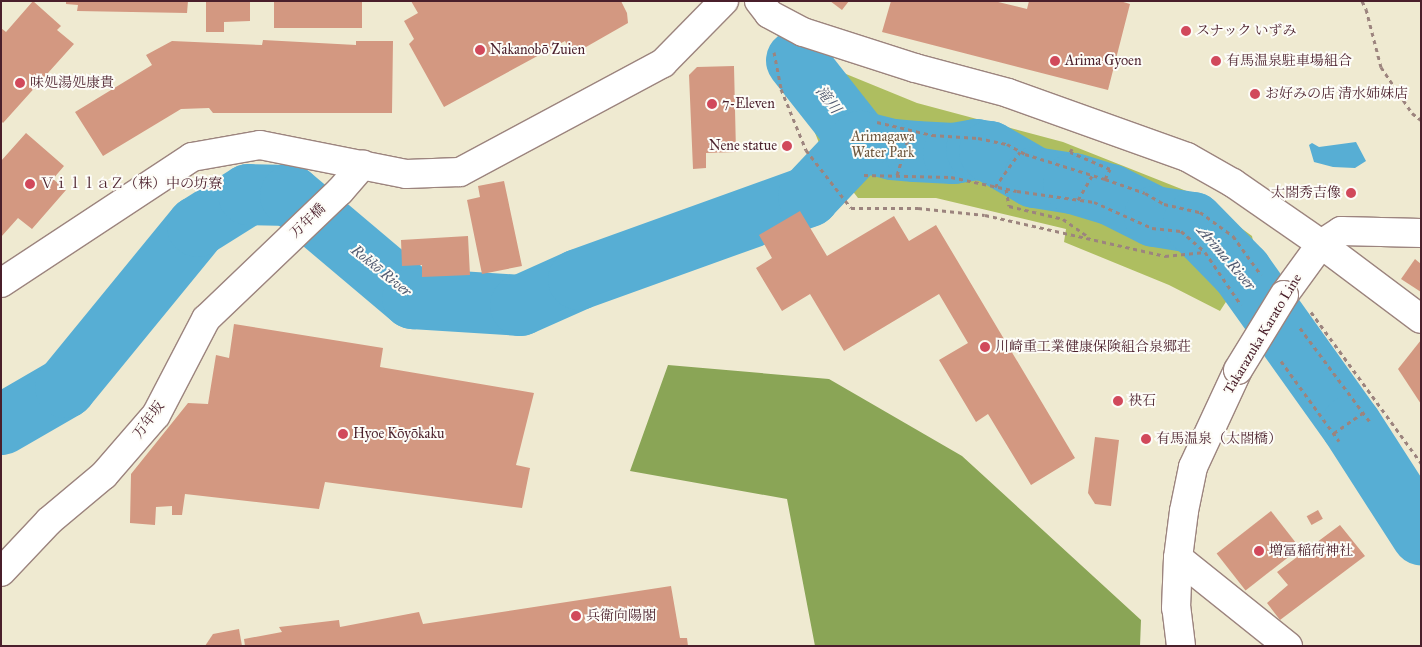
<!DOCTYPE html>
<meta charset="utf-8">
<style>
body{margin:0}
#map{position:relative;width:1422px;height:647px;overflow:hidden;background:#efead1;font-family:"IM FELL Great Primer","Noto Serif JP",serif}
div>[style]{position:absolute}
.green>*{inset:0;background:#aebe60}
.forest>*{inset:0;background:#8aa556}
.water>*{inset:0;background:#57aed4}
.river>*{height:61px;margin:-30.5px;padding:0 30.5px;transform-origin:30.5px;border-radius:30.5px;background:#57aed4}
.building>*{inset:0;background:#d39881;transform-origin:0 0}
.path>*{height:3px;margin-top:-1.5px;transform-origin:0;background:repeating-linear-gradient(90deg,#9c847e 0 4px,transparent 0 8px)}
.roads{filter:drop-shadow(1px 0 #9c847e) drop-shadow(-1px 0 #9c847e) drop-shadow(0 1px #9c847e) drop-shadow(0 -1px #9c847e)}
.minor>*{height:28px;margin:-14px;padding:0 14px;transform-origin:14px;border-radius:14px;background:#fff}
.tertiary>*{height:28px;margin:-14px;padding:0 14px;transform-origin:14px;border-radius:14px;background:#fff}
.primary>*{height:28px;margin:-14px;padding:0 14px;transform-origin:14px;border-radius:14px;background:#fff}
.bridges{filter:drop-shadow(1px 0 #9c847e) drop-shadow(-1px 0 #9c847e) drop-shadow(0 1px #9c847e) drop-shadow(0 -1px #9c847e)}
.primary-bridge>*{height:28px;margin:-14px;padding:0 14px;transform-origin:14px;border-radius:14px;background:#fff}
.dots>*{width:14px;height:14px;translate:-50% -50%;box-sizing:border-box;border:2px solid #fdfcf7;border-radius:50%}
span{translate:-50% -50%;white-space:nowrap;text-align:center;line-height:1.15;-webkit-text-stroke:4px #fdfcf7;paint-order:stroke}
.poi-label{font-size:14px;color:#4a1f2b}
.left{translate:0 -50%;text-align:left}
.right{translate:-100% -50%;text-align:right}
.park-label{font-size:14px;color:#6d573e}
.street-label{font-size:14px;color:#4a1f2b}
.water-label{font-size:15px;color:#4f586f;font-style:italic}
.frame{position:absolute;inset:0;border:2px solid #4a1f2b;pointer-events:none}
</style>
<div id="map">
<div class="green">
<i style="clip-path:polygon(824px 65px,917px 103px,1063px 142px,1194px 194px,1252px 236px,1256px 256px,1220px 311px,1169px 285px,1064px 242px,1066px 229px,936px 198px,858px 198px,823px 153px,794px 80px)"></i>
</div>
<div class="forest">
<i style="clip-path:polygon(668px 365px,829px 379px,962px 456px,1141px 620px,1140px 646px,815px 646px,787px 499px,630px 471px)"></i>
</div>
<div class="water">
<i style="clip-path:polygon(1356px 142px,1366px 161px,1355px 168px,1333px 167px,1314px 162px,1309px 145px,1312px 143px,1319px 147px)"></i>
</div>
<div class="river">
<i style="left:796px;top:60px;width:103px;rotate:51.7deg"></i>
<i style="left:860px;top:141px;width:33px;rotate:14deg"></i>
<i style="left:892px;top:149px;width:23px;rotate:5deg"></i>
<i style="left:915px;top:151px;width:38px;rotate:3deg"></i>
<i style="left:953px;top:153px;width:23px;rotate:-10deg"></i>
<i style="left:976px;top:149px;width:13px;rotate:9deg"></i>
<i style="left:989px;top:151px;width:52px;rotate:30deg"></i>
<i style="left:1034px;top:177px;width:39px;rotate:9deg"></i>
<i style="left:1073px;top:183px;width:39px;rotate:17deg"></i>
<i style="left:1110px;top:194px;width:49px;rotate:26.6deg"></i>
<i style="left:1154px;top:216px;width:39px;rotate:9deg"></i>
<i style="left:1193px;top:222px;width:69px;rotate:45.6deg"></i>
<i style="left:1241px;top:271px;width:189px;rotate:54.5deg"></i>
<i style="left:1351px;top:425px;width:130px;rotate:57.3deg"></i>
<i style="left:1px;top:424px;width:74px;rotate:-30deg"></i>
<i style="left:65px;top:387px;width:208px;rotate:-50.7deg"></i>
<i style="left:197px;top:226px;width:60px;rotate:-32.1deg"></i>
<i style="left:248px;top:194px;width:42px;rotate:1.4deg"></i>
<i style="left:290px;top:195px;width:160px;rotate:40.2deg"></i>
<i style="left:412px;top:298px;width:108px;rotate:3.7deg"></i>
<i style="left:520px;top:305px;width:64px;rotate:-24.1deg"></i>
<i style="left:578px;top:279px;width:245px;rotate:-19.8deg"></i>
<i style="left:808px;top:196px;width:76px;rotate:-46.6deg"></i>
</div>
<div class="building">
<i style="clip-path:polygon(33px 1px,61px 26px,57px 30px,74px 44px,3px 123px,1px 121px,1px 28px,6px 32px)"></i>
<i style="clip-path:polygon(66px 1px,188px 1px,187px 13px,77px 11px,78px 5px,66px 4px)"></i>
<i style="clip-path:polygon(206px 1px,250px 1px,250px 21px,224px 22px,224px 32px,206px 32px)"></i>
<i style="left:274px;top:1px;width:88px;height:27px"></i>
<i style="clip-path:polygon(411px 1px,621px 1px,627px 13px,628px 23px,572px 55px,565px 41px,444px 107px,409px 44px,414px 39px,404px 21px,418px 13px)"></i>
<i style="clip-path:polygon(830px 1px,849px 1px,842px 10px)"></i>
<i style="clip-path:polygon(891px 1px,994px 1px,1027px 9px,1029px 1px,1120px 1px,1130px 4px,1108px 90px,882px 32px)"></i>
<i style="clip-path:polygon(263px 40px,356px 45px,356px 41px,393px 41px,392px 113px,213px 113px,209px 108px,181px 109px,103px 156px,75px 112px,152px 65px,146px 55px,172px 41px,262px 45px)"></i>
<i style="clip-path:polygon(734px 66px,736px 152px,706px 153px,706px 168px,693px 169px,689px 75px,697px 67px)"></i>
<i style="clip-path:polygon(26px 133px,64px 166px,53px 179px,66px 190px,32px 229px,18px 218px,1px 237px,1px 161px)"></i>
<i style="clip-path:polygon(504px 181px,522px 266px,482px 274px,467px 200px,480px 197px,478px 186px)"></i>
<i style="clip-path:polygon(800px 211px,827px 256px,894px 216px,909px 241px,936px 225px,1075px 458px,1031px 485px,988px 414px,976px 422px,939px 360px,968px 343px,939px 294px,844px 351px,810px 294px,782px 311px,756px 268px,772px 258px,759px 235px)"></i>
<i style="clip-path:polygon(468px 236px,470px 275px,422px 277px,422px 265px,402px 266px,401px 240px)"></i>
<i style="clip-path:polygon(1415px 259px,1421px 264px,1421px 292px,1401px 279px)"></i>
<i style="clip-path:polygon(234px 324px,383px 348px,380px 367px,534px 393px,516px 465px,530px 468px,522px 508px,325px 482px,319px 509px,185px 494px,182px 515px,172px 515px,172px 506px,156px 507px,155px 525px,130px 523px,131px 474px,188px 403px,208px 404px,216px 355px,229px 358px)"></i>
<i style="clip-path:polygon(1421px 340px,1421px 404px,1398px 369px)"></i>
<i style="clip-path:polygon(1095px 437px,1119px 440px,1111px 506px,1095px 504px,1088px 493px)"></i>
<i style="left:1318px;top:510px;width:10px;height:13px;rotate:61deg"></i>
<i style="left:1271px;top:511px;width:47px;height:69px;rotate:52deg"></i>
<i style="clip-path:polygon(1340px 525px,1365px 556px,1280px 620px,1267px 603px,1288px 585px,1277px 572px)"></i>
<i style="clip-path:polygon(671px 586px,680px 638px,687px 638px,688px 646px,245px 646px,244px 639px,282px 632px,279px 627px,339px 620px,340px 627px,419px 612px,423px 624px)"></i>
<i style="clip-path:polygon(239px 629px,242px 646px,205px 646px,213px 634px)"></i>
</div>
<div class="path">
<i style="left:1362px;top:1px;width:9px;rotate:63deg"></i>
<i style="left:1366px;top:9px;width:60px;rotate:75.5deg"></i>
<i style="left:1381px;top:67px;width:55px;rotate:56deg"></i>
<i style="left:1412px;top:113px;width:11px;rotate:38deg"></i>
<i style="left:774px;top:52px;width:38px;rotate:79deg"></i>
<i style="left:781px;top:89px;width:66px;rotate:67.7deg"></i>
<i style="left:806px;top:150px;width:73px;rotate:52.2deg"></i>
<i style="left:851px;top:208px;width:67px"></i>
<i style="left:918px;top:208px;width:67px;rotate:6deg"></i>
<i style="left:985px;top:215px;width:185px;rotate:12.8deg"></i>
<i style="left:1165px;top:256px;width:40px;rotate:-5.7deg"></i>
<i style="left:877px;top:122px;width:57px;rotate:13.3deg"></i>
<i style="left:932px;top:135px;width:46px;rotate:3.7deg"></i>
<i style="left:978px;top:138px;width:30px;rotate:12deg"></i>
<i style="left:1007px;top:144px;width:21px;rotate:29deg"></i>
<i style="left:1025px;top:154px;width:84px;rotate:17.4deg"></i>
<i style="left:1105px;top:179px;width:11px;rotate:-63deg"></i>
<i style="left:1110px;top:169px;width:43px;rotate:-157deg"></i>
<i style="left:1070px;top:152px;width:4px;rotate:-56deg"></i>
<i style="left:864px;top:175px;width:87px;rotate:1.3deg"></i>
<i style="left:951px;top:177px;width:67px;rotate:12deg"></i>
<i style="left:1017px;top:191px;width:78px;rotate:8.1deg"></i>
<i style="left:1094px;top:202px;width:64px;rotate:24.1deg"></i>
<i style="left:1152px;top:228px;width:29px;rotate:6deg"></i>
<i style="left:1181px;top:231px;width:32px;rotate:41deg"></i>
<i style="left:1205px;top:252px;width:64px;rotate:55.8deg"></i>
<i style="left:897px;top:175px;width:47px;rotate:-72.7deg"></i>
<i style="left:1105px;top:179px;width:42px;rotate:19.3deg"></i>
<i style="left:1145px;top:193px;width:22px;rotate:30deg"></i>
<i style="left:1164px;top:204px;width:37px;rotate:13deg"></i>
<i style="left:1200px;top:212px;width:41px;rotate:36deg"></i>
<i style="left:1233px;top:236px;width:48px;rotate:54.3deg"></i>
<i style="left:995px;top:187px;width:43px;rotate:-54.5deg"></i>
<i style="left:1006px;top:189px;width:17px;rotate:80deg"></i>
<i style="left:1009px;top:206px;width:56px;rotate:13.5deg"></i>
<i style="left:1063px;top:219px;width:32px;rotate:35deg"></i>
<i style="left:1078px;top:200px;width:28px;rotate:-60deg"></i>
<i style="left:1311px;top:312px;width:187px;rotate:53.9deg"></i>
<i style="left:1300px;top:328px;width:117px;rotate:53.3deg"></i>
<i style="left:1281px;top:361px;width:99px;rotate:54.1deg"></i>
<i style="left:1334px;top:433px;width:35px;rotate:-35deg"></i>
</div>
<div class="roads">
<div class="minor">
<i style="left:1178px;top:558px;width:141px;rotate:38.7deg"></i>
<i style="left:1px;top:572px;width:70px;rotate:-46.7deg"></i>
<i style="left:49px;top:521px;width:72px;rotate:-39.9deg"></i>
<i style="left:104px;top:475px;width:79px;rotate:-49.1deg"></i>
<i style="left:156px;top:415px;width:108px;rotate:-62.5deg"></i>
<i style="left:206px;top:319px;width:185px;rotate:-43.7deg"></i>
<i style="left:340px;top:191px;width:35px;rotate:-49deg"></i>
</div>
<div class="tertiary">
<i style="left:759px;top:1px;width:16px;rotate:52deg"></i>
<i style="left:769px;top:14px;width:38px;rotate:28deg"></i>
<i style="left:803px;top:32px;width:118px;rotate:17.8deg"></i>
<i style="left:915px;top:68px;width:96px;rotate:15deg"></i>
<i style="left:1008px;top:93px;width:190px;rotate:19.7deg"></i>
<i style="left:1187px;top:157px;width:53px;rotate:29.5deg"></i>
<i style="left:1233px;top:183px;width:107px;rotate:34.7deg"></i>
<i style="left:1px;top:283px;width:229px;rotate:-33.4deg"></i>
<i style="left:192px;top:157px;width:69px;rotate:-10deg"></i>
<i style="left:260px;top:145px;width:149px;rotate:11.2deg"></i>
<i style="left:406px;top:174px;width:54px;rotate:-2.1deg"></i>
<i style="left:460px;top:172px;width:230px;rotate:-28.2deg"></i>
<i style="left:663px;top:63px;width:87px;rotate:-45.5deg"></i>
</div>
<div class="primary">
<i style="left:1321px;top:244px;width:125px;rotate:36.9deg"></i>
<i style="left:1284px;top:295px;width:63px;rotate:-54deg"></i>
<i style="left:1321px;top:244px;width:24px;rotate:-33deg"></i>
<i style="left:1341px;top:231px;width:80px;rotate:1.4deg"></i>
<i style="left:1181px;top:646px;width:38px;rotate:-97deg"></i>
<i style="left:1176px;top:608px;width:50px;rotate:-87.7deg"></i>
<i style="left:1178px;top:558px;width:47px;rotate:-82.7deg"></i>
<i style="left:1184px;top:511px;width:45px;rotate:-78.4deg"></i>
<i style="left:1193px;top:467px;width:107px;rotate:-65.1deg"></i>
</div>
</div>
<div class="bridges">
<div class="primary-bridge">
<i style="left:1238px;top:370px;width:88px;rotate:-58.5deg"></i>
</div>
</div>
<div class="dots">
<i style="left:1186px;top:31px;background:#d1495b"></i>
<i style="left:480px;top:50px;background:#d1495b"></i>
<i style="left:1055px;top:61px;background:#d1495b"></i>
<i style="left:1216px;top:61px;background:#d1495b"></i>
<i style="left:20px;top:83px;background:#d1495b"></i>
<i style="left:1255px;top:94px;background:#d1495b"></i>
<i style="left:712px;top:104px;background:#d1495b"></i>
<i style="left:787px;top:146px;background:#d1495b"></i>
<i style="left:30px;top:184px;background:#d1495b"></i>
<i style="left:1351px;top:193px;background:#d1495b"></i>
<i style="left:985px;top:347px;background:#d1495b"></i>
<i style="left:1118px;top:401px;background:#d1495b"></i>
<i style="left:343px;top:434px;background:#d1495b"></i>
<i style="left:1146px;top:439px;background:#d1495b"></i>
<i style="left:1259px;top:551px;background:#d1495b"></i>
<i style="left:576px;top:616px;background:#d1495b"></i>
</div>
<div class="poi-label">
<span class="left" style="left:1196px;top:31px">スナック いずみ</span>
<span class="left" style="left:490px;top:50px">Nakanobō Zuien</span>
<span class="left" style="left:1065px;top:61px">Arima Gyoen</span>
<span class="left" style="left:1226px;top:61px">有馬温泉駐車場組合</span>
<span class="left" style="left:30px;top:83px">味処湯処康貴</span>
<span class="left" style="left:1265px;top:94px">お好みの店 清水姉妹店</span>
<span class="left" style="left:722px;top:104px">7-Eleven</span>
<span class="right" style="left:777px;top:146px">Nene statue</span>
<span class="left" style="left:40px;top:184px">ＶｉｌｌａＺ（株）中の坊寮</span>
<span class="right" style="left:1341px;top:193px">太閤秀吉像</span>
<span class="left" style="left:995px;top:347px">川崎重工業健康保険組合泉郷荘</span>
<span class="left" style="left:1128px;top:401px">袂石</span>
<span class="left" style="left:353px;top:434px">Hyoe Kōyōkaku</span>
<span class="left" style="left:1156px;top:439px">有馬温泉（太閤橋）</span>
<span class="left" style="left:1269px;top:551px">増冨稲荷神社</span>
<span class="left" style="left:586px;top:616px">兵衛向陽閣</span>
</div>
<div class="park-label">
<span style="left:883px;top:145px">Arimagawa<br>Water Park</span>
</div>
<div class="street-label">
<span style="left:308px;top:221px;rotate:-43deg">万年橋</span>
<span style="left:1263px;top:334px;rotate:-59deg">Takarazuka Karato Line</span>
<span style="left:149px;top:420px;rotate:-54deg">万年坂</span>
</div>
<div class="water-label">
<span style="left:828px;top:100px;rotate:52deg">滝川</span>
<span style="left:1226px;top:258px;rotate:49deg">Arima River</span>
<span style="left:381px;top:271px;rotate:39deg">Rokkō River</span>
</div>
<div class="frame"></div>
</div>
